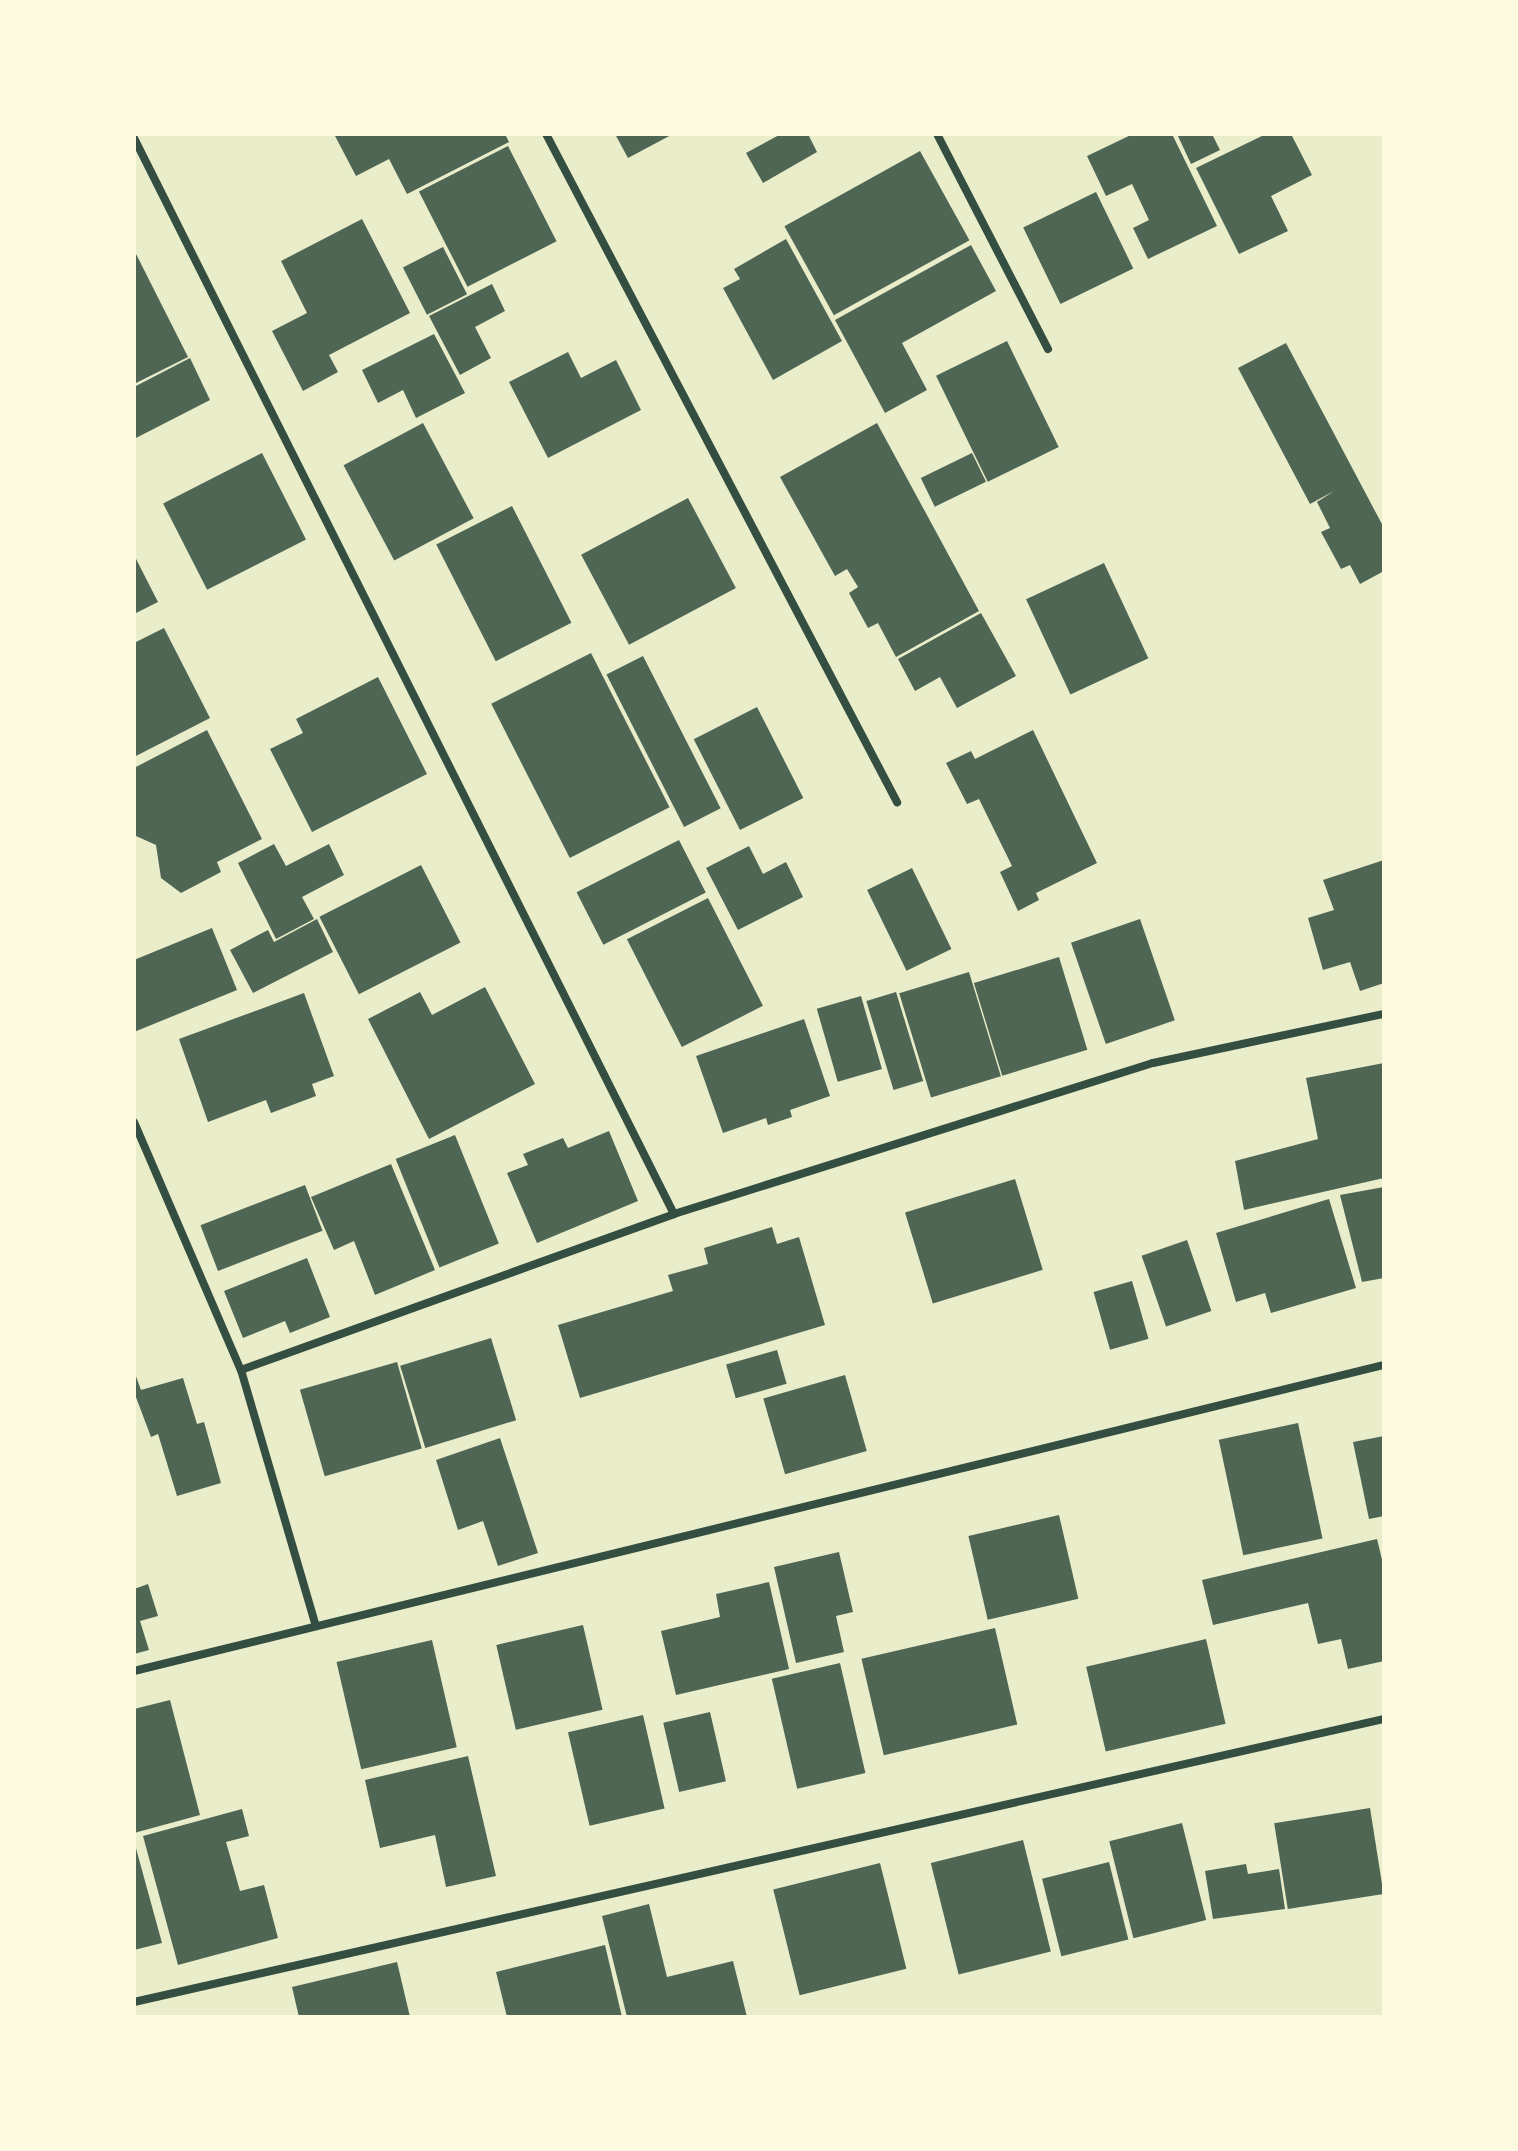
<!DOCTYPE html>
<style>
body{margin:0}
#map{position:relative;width:1518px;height:2151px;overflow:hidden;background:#e9edc9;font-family:Barlow,sans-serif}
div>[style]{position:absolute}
.building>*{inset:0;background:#4f6655;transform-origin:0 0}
.minor>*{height:8px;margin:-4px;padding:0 4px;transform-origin:4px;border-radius:4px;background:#344e41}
span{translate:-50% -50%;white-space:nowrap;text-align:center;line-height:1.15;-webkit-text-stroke:6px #fefae0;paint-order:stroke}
.frame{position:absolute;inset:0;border:136px solid #fefae0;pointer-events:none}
</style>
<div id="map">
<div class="building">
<i style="clip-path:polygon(334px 134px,505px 134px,509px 142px,407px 194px,389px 159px,356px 176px)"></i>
<i style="clip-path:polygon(615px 134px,673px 134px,628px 158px)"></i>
<i style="clip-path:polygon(781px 134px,808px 134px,817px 152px,763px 183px,746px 153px)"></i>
<i style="clip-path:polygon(1133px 134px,1172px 134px,1217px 226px,1148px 259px,1133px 228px,1149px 220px,1132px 184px,1106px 196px,1087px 156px)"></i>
<i style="clip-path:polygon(1177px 134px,1212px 134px,1220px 150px,1191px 164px)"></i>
<i style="clip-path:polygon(1266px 134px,1291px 134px,1312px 175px,1271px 196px,1288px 231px,1239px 254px,1196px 168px)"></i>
<i style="left:508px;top:146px;width:107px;height:100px;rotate:63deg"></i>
<i style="left:920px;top:151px;width:102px;height:155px;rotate:61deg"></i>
<i style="left:1096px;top:192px;width:85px;height:81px;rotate:64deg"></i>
<i style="clip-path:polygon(362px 219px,410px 313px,329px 355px,338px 372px,303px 391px,272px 331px,307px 313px,281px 261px)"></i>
<i style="clip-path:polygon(786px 239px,842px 341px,773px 380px,723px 288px,740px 279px,734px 269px)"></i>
<i style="clip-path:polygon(971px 245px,996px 291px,902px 343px,927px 390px,885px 413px,835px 320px)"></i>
<i style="left:443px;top:247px;width:53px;height:45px;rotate:63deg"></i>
<i style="clip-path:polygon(134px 250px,188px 357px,134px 384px)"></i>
<i style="clip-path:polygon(492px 284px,505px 311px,475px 327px,491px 358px,460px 375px,429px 316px)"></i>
<i style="clip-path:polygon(434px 334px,465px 393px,416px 418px,403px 390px,378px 403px,362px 370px)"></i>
<i style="left:1007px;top:341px;width:118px;height:79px;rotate:64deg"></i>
<i style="clip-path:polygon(1286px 343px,1384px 528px,1384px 571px,1360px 584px,1350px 565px,1341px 569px,1321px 532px,1330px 528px,1317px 502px,1334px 491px,1310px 504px,1238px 368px)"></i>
<i style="clip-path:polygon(568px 352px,581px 378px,616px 360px,641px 410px,548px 458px,509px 382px)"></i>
<i style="clip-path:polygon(190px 358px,210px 400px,134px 439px,134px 387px)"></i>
<i style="left:423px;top:423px;width:108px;height:90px;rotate:62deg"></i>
<i style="clip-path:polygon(877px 423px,979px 611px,896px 657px,878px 623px,868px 628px,849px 593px,858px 587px,847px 569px,835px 576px,780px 477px)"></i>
<i style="left:262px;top:453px;width:97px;height:111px;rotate:63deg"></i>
<i style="left:972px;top:453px;width:32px;height:57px;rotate:64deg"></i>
<i style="left:688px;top:498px;width:102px;height:121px;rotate:62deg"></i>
<i style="left:512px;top:506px;width:131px;height:85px;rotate:63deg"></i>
<i style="clip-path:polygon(134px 555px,158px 602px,134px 614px)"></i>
<i style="left:1104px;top:563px;width:105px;height:86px;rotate:65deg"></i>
<i style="clip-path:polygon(981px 613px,1016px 676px,957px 708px,940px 677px,915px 691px,898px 659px)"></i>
<i style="clip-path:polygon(164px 628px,210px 718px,134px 757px,134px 643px)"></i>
<i style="left:591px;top:653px;width:173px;height:112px;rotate:63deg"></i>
<i style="left:643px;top:656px;width:171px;height:41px;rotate:63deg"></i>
<i style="clip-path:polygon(378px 677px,427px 774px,312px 832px,270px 749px,303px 733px,296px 719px)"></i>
<i style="left:757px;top:707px;width:102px;height:71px;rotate:63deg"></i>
<i style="clip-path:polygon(207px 730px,262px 839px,217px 862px,221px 872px,181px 893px,161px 878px,156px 845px,136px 836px,134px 768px)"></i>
<i style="clip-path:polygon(1033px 730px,1097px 863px,1036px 893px,1039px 900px,1018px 911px,1000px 872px,1012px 866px,979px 799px,967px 804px,946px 763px,971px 751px,975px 759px)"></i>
<i style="left:679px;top:840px;width:59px;height:115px;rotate:63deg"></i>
<i style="clip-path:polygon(274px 844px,286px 866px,329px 844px,344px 875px,302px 897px,314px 919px,276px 939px,238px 863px)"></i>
<i style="clip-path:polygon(749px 846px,763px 874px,786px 862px,803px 897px,738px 930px,706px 868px)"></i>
<i style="clip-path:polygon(1384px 860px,1384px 983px,1360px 991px,1350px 962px,1323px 970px,1308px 918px,1334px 910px,1323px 880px)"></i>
<i style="left:421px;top:865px;width:87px;height:114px;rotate:63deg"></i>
<i style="left:912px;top:868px;width:90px;height:50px;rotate:64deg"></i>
<i style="left:708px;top:898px;width:121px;height:91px;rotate:63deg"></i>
<i style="clip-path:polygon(317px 919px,333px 952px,253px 993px,230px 950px,268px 930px,274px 942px)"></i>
<i style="left:1140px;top:919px;width:107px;height:73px;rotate:71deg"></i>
<i style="clip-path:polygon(212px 928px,237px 990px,134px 1032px,134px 960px)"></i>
<i style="left:1059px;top:957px;width:97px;height:89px;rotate:73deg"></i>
<i style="left:969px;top:972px;width:109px;height:73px;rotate:73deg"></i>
<i style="clip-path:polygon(485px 987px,535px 1084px,429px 1139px,368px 1019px,420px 992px,432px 1015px)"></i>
<i style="left:896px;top:992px;width:93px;height:31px;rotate:73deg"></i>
<i style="clip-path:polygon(304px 993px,334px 1076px,312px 1084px,316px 1096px,271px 1113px,266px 1100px,208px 1122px,179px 1039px)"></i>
<i style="left:861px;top:996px;width:76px;height:46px;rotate:74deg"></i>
<i style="clip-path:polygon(804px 1019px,830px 1096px,790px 1110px,792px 1117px,768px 1125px,766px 1118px,723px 1133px,696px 1056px)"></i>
<i style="clip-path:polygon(1384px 1063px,1384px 1178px,1244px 1210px,1235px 1161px,1318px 1139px,1306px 1078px)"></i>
<i style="clip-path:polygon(609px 1131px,638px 1201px,537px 1243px,507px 1173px,528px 1165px,523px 1154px,563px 1138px,568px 1148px)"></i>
<i style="left:455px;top:1135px;width:117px;height:64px;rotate:68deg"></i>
<i style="clip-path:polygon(391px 1164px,435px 1270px,375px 1295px,354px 1241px,334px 1250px,311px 1197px)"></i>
<i style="left:1015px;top:1179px;width:95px;height:115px;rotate:73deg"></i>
<i style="left:305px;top:1185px;width:49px;height:112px;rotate:69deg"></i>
<i style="clip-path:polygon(1384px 1187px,1384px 1278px,1362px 1282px,1340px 1195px)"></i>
<i style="clip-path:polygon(1329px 1199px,1356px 1288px,1271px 1313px,1265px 1293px,1236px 1302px,1216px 1233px)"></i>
<i style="clip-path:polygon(772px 1227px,777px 1244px,799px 1237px,825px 1325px,580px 1398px,558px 1325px,673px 1291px,668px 1275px,708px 1264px,704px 1248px)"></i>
<i style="left:1187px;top:1240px;width:75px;height:48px;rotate:71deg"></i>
<i style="clip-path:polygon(307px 1258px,330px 1317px,290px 1333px,285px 1321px,243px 1338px,224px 1291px)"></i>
<i style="left:1132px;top:1281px;width:60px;height:40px;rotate:74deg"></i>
<i style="left:491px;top:1338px;width:86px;height:95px;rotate:73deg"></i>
<i style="left:777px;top:1350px;width:35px;height:53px;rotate:74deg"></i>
<i style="left:397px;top:1362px;width:90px;height:101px;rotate:74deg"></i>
<i style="clip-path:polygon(134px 1371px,141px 1390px,183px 1378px,197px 1424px,204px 1422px,221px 1483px,177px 1496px,158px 1434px,151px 1437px,134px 1392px)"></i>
<i style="left:845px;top:1375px;width:79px;height:85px;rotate:74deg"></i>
<i style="left:1298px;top:1423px;width:118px;height:81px;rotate:78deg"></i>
<i style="clip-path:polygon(1384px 1436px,1384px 1516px,1369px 1519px,1353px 1442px)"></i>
<i style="clip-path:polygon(500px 1438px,538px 1553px,498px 1566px,483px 1521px,458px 1530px,436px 1460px)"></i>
<i style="left:1059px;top:1515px;width:86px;height:93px;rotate:77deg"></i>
<i style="clip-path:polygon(1377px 1539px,1384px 1568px,1384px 1661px,1348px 1669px,1341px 1639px,1318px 1644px,1308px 1603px,1213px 1625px,1202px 1580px)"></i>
<i style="clip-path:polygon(839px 1552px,853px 1612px,836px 1616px,844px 1652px,796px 1663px,774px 1567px)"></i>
<i style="clip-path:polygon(769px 1582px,789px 1669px,676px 1695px,661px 1631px,720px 1617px,716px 1594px)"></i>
<i style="clip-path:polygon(148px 1584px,158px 1616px,140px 1621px,149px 1650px,134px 1654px,134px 1589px)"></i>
<i style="left:583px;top:1625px;width:87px;height:89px;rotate:77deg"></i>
<i style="left:995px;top:1628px;width:99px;height:137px;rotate:77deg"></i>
<i style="left:1206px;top:1639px;width:87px;height:123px;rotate:77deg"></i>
<i style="left:432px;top:1640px;width:110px;height:98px;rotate:77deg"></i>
<i style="left:840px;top:1663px;width:113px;height:70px;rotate:77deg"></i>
<i style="clip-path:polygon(170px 1700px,200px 1815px,134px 1833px,134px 1709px)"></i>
<i style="left:710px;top:1712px;width:71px;height:48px;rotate:77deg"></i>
<i style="left:643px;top:1715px;width:96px;height:77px;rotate:77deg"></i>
<i style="clip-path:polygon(468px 1756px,496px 1876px,446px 1887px,435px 1835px,380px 1848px,365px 1780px)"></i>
<i style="left:1370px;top:1808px;width:87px;height:97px;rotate:81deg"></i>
<i style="clip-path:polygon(242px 1809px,249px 1836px,226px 1842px,240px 1891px,264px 1885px,278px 1938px,178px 1965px,143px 1836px)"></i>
<i style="left:1182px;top:1823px;width:100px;height:75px;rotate:76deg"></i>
<i style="left:1023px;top:1840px;width:115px;height:95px;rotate:76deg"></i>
<i style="clip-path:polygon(134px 1841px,162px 1943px,134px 1950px)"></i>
<i style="left:1109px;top:1862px;width:80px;height:69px;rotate:76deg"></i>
<i style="left:880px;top:1863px;width:109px;height:110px;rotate:76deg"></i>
<i style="clip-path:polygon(1246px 1864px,1248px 1874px,1279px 1869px,1285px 1909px,1213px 1919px,1205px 1871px)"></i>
<i style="clip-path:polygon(649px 1904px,667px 1977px,733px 1961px,747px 2017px,627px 2017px,602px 1916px)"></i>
<i style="clip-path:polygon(605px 1945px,622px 2017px,507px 2017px,496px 1972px)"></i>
<i style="clip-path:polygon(397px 1962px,410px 2017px,299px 2017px,292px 1987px)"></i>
</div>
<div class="minor">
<i style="left:546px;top:134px;width:755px;rotate:62.28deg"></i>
<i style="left:937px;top:134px;width:242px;rotate:62.7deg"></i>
<i style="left:134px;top:138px;width:1204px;rotate:63.35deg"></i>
<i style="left:134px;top:1122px;width:270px;rotate:66.7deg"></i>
<i style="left:241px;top:1370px;width:264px;rotate:73.7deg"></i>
<i style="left:241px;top:1370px;width:460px;rotate:-19.8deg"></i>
<i style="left:674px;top:1214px;width:502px;rotate:-17.5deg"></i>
<i style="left:1153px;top:1063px;width:236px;rotate:-12deg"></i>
<i style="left:134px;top:1671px;width:1287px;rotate:-13.76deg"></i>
<i style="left:134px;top:2002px;width:1282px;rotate:-12.76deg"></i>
</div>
<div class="frame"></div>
</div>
